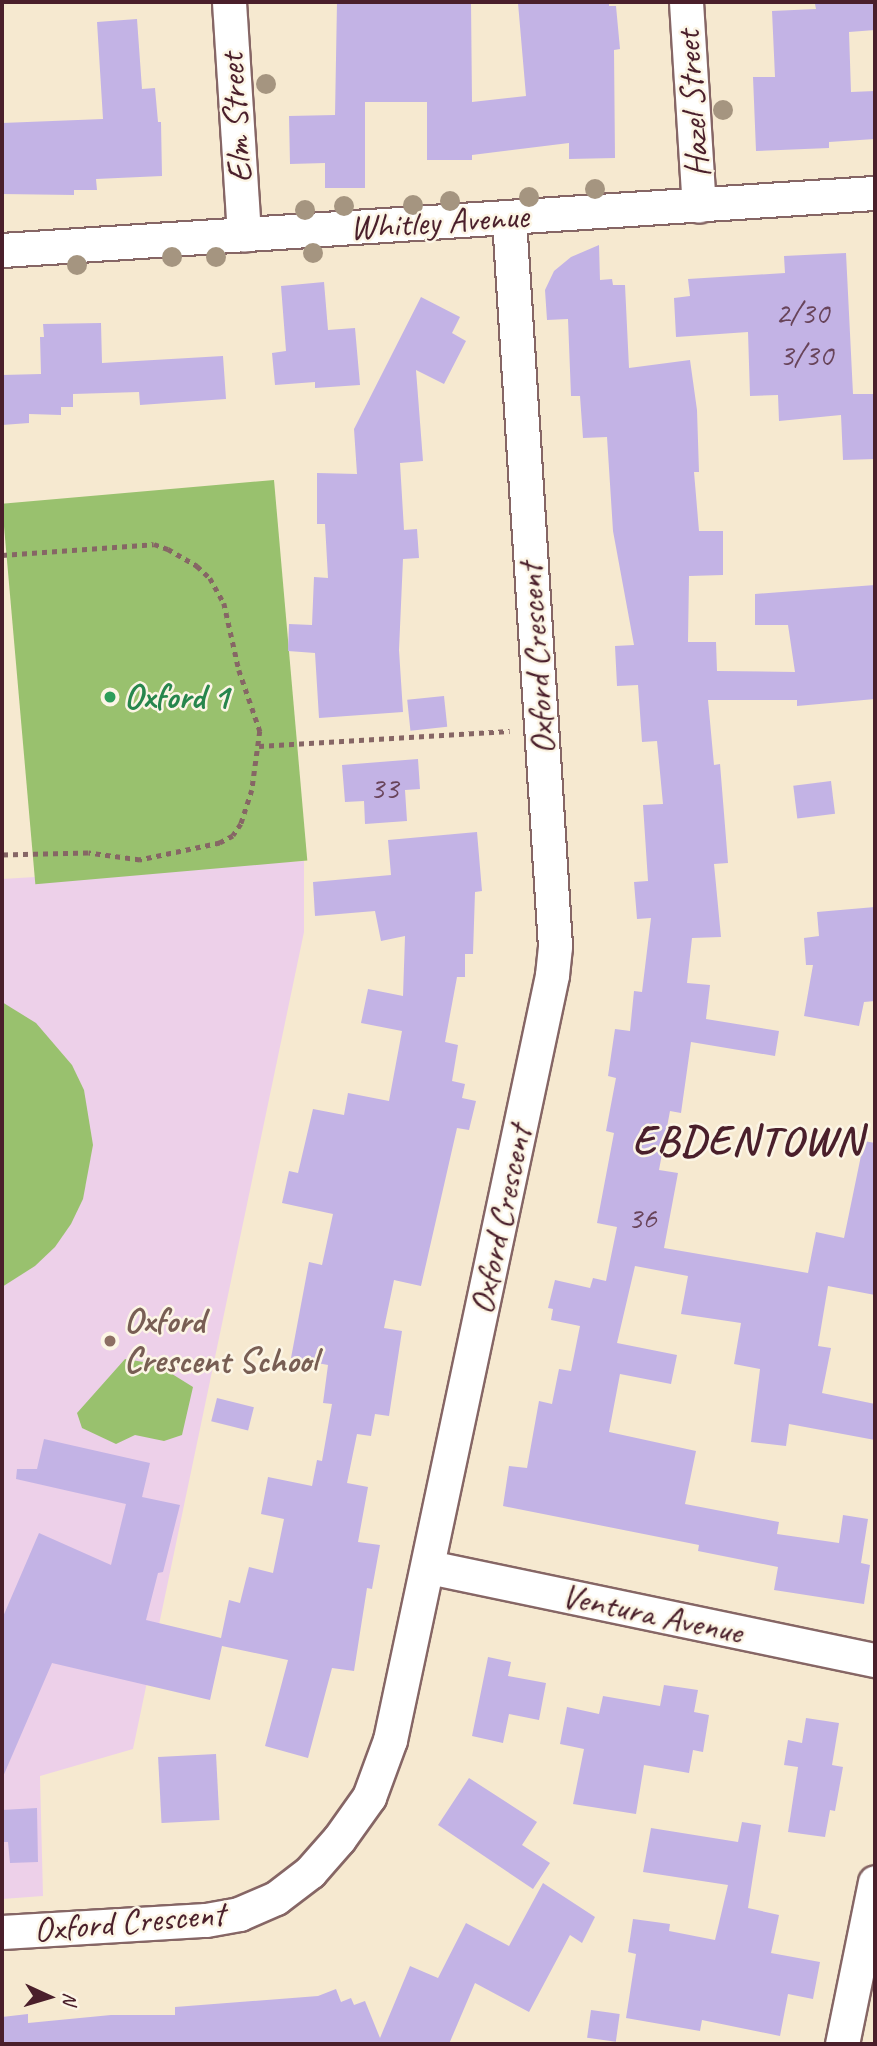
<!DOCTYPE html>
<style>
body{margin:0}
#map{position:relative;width:877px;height:2046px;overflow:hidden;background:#f6e9d0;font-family:Caveat,sans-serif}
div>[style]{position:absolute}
.built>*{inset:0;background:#edd0e9}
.green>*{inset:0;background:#99c16e;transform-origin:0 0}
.building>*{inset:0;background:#c3b3e5;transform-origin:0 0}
.path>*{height:4.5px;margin-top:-2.25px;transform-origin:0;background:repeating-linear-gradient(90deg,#866665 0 5px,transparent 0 10px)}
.roads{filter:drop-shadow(2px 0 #866665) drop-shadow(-2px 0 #866665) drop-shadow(0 2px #866665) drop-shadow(0 -2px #866665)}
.minor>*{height:33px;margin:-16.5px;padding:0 16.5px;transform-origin:16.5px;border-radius:16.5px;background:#fff}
.trees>*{width:20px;height:20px;margin:-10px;border-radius:50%;background:#a59580}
.dots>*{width:19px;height:19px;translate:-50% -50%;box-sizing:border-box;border:4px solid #fcf5e5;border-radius:50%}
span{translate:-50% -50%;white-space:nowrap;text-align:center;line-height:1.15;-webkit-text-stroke:5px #fcf5e5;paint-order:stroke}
.number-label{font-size:32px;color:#68445a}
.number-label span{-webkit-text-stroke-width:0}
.street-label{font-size:35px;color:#4a1f2b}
.leisure-label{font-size:35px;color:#27864d;font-weight:700}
.left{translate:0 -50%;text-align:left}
.education-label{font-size:35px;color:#785e54;font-weight:700}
.district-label{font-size:42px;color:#4a1f2b;font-weight:700;letter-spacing:2px}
.frame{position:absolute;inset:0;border:4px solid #4a1f2b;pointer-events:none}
.north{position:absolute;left:14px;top:1962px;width:70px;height:70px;-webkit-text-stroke:5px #fcf5e5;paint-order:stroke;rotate:94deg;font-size:19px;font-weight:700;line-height:28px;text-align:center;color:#4a1f2b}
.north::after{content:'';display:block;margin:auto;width:24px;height:32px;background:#4a1f2b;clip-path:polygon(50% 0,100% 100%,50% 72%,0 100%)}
</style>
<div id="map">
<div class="built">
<i style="clip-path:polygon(304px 861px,304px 932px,133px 1749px,40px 1776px,43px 1896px,2px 1899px,2px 879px)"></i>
</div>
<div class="green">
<i style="left:274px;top:480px;width:382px;height:273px;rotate:85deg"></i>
<i style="clip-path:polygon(2px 1002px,36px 1023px,72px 1065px,84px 1090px,93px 1145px,83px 1199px,71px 1224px,55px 1247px,35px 1266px,2px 1287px)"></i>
<i style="clip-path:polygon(125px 1359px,156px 1364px,193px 1387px,182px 1435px,164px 1441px,135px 1435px,116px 1444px,82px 1428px,77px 1413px)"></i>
</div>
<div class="building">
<i style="clip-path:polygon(337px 2px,471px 2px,472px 102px,526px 96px,518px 3px,609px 2px,609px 6px,616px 6px,620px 49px,614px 50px,615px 158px,569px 159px,569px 143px,472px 155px,472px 160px,427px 160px,427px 102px,365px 102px,365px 188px,325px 188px,325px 163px,290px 164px,289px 116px,335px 115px)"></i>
<i style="clip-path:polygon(875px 2px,875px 30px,849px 32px,851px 92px,875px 91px,875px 139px,829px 142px,829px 148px,756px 151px,753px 77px,775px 77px,772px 11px,816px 9px,815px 4px)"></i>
<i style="clip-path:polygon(137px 19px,142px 89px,155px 88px,158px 122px,161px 122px,162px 176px,96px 179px,97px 190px,74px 190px,74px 195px,2px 194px,2px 123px,103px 119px,97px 22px)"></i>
<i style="clip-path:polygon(599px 245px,600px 280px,612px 279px,613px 285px,625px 285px,629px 368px,690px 360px,697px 410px,699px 472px,694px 472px,699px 531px,723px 531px,723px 575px,689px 576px,688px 642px,716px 642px,717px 671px,795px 672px,788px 625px,755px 625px,755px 594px,875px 585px,875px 699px,797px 706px,797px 700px,708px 700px,714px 765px,720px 764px,728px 863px,714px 864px,721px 937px,692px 938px,687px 983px,710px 985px,706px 1019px,779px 1031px,775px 1056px,691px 1042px,681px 1113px,670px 1111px,659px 1170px,678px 1173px,664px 1248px,808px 1273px,816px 1232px,844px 1238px,864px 1141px,875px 1143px,875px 1295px,828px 1286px,818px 1346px,831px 1348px,822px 1393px,875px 1404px,875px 1440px,789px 1424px,786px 1446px,751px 1442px,760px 1369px,734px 1364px,741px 1323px,681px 1314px,688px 1276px,635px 1266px,617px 1343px,677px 1355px,671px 1384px,620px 1374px,609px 1432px,696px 1451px,685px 1504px,779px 1522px,777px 1534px,839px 1543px,843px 1515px,868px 1519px,861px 1563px,870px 1565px,864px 1604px,774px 1590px,778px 1567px,698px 1551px,699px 1545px,503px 1506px,509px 1466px,527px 1468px,539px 1401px,552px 1404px,559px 1369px,571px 1371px,580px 1326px,551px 1320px,553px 1309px,548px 1308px,555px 1280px,590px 1288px,593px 1278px,606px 1281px,617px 1227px,597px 1223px,614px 1133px,606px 1131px,616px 1078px,608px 1076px,615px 1029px,630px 1031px,634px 991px,642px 992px,651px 918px,637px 919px,634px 882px,648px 881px,643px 805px,663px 804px,657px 741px,642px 742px,638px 685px,617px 686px,615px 646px,634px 645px,613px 531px,607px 437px,583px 438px,580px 396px,571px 396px,568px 319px,547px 320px,545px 290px,554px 271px,571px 257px)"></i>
<i style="clip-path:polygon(846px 253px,853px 394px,875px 394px,875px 459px,843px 460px,841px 415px,779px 421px,778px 395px,750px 396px,748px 332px,676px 337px,674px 298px,690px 296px,688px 279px,785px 273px,784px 256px)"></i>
<i style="clip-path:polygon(324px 282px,328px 330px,355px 328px,360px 385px,315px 388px,315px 382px,275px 385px,272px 353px,286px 351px,281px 286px)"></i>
<i style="clip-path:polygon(421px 297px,460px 317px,452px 333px,466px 341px,444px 384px,416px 370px,423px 461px,400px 463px,404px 530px,417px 529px,419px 558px,403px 559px,399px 650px,403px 712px,319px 718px,315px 653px,288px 651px,289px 624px,312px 625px,314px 577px,328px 578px,325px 524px,317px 524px,317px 473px,357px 474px,354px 429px)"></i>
<i style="clip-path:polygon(101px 323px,102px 363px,223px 356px,226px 399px,140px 405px,139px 392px,73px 394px,73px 407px,61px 407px,61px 415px,29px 414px,29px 423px,2px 425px,2px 375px,41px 374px,40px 337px,44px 337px,43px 324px)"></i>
<i style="left:444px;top:696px;width:31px;height:37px;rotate:84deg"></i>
<i style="clip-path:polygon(418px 759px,420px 789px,405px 790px,407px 821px,365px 824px,364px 801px,345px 802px,342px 765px)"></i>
<i style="left:831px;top:781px;width:33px;height:38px;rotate:83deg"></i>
<i style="clip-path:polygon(477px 832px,482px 891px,475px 892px,473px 954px,465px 954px,465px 977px,457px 977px,445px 1042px,458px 1045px,452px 1081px,465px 1084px,462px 1098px,476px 1101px,469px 1130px,457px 1128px,421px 1286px,394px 1280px,384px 1328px,402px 1331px,389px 1416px,375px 1414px,371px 1436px,357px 1434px,347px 1483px,368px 1487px,358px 1542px,380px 1545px,372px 1589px,367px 1588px,354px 1671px,332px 1668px,308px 1758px,265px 1746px,288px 1660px,222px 1646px,210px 1700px,52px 1663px,2px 1779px,2px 1619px,39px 1533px,111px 1565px,126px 1504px,16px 1479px,17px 1469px,37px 1469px,44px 1439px,150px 1463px,142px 1497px,180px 1505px,163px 1572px,158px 1573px,146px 1620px,221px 1638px,229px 1600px,240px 1603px,249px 1567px,273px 1573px,284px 1519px,261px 1514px,268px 1477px,312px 1486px,317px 1460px,322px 1461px,332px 1404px,323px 1403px,328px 1365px,291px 1358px,309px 1262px,322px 1265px,333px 1214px,282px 1203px,289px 1171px,298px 1173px,313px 1109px,344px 1115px,348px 1093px,389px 1101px,402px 1031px,361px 1023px,368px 989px,403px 996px,405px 936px,381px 941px,375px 911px,315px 916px,313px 882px,391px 875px,388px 840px)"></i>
<i style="clip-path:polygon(875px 907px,875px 1001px,864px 1002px,859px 1026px,804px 1016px,813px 965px,806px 965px,804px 938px,819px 936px,817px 912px)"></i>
<i style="left:217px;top:1398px;width:38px;height:24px;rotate:14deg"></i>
<i style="clip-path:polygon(488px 1657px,511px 1662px,508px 1676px,546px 1683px,539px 1720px,509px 1714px,503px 1743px,472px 1736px)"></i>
<i style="clip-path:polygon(664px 1685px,698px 1690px,694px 1712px,709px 1715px,703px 1752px,693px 1750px,689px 1773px,644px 1765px,636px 1814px,573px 1804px,584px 1749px,560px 1744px,567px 1707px,599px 1714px,603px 1696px,660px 1706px)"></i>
<i style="clip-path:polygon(806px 1718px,839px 1723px,832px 1765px,843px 1767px,835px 1811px,830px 1810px,825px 1837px,788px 1832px,798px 1767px,784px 1765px,788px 1740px,802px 1743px)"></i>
<i style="left:216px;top:1754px;width:66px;height:58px;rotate:87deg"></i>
<i style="clip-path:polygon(469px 1778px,537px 1822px,522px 1845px,550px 1863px,533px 1889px,438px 1825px)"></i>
<i style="clip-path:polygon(37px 1808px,38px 1862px,10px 1863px,8px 1842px,2px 1842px,2px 1810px)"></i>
<i style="clip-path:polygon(742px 1822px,761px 1825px,748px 1908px,779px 1915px,771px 1953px,820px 1962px,813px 1999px,788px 1994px,780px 2036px,702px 2020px,700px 2031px,626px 2018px,636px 1954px,628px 1952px,633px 1919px,670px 1924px,669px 1931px,715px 1940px,728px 1885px,643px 1872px,651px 1828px,738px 1842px)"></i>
<i style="clip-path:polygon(543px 1883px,595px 1917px,582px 1943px,570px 1935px,529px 2012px,475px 1983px,449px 2044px,2px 2044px,2px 2017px,28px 2014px,28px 2023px,111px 2015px,175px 2015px,175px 2007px,318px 1996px,336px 1989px,341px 2002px,351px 1998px,354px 2005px,365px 2001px,380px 2038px,410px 1966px,438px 1978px,466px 1923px,509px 1946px)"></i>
<i style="left:591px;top:2010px;width:29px;height:28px;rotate:8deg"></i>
</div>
<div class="path">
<i style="left:2px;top:555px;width:152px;rotate:-4.1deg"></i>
<i style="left:154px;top:544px;width:15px;rotate:20deg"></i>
<i style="left:168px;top:549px;width:34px;rotate:30deg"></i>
<i style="left:197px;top:566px;width:18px;rotate:43deg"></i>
<i style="left:210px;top:578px;width:29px;rotate:61deg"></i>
<i style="left:224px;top:603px;width:69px;rotate:77.4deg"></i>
<i style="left:239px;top:670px;width:65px;rotate:71deg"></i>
<i style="left:260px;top:731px;width:60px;rotate:97.7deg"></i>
<i style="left:252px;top:790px;width:36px;rotate:108deg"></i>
<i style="left:241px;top:824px;width:14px;rotate:124deg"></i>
<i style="left:233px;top:836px;width:15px;rotate:152deg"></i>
<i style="left:220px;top:843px;width:82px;rotate:168deg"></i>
<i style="left:140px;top:860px;width:52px;rotate:-172.3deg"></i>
<i style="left:88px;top:853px;width:86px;rotate:178.7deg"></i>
<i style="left:259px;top:746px;width:251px;rotate:-3.4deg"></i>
</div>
<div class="roads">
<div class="minor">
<i style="left:229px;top:2px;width:233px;rotate:86.3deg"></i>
<i style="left:686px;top:2px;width:204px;rotate:86.4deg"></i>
<i style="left:2px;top:250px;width:875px;rotate:-3.74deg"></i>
<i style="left:429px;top:1567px;width:456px;rotate:11.8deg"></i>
<i style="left:2px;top:1932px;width:204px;rotate:-3.4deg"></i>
<i style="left:206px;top:1920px;width:34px;rotate:-10deg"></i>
<i style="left:239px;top:1914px;width:40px;rotate:-23.4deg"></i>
<i style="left:276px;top:1898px;width:43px;rotate:-37.4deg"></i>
<i style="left:310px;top:1872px;width:44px;rotate:-48.7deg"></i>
<i style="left:339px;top:1839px;width:52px;rotate:-54.5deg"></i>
<i style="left:369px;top:1797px;width:61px;rotate:-69.8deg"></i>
<i style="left:390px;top:1740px;width:782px;rotate:-78.04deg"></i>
<i style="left:552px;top:975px;width:29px;rotate:-84deg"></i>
<i style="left:555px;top:946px;width:729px;rotate:-93.62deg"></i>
<i style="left:842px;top:2044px;width:165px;rotate:-78.5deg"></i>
</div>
</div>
<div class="trees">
<i style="left:266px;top:84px"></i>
<i style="left:723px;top:110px"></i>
<i style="left:595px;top:189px"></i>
<i style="left:529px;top:197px"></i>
<i style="left:450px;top:201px"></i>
<i style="left:413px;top:205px"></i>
<i style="left:344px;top:206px"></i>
<i style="left:305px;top:210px"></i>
<i style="left:313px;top:253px"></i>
<i style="left:172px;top:257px"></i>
<i style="left:216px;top:257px"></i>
<i style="left:77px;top:265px"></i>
</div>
<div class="dots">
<i style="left:110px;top:697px;background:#2e9e5b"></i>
<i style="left:110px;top:1341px;background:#8d6e63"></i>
</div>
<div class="number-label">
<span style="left:802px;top:313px">2/30</span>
<span style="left:806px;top:355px">3/30</span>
<span style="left:384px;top:788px">33</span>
<span style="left:642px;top:1218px">36</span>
</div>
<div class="street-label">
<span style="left:693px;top:104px;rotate:-94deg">Hazel Street</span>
<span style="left:236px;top:118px;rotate:-94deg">Elm Street</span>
<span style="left:439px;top:222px;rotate:-4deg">Whitley Avenue</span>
<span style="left:537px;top:659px;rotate:-94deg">Oxford Crescent</span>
<span style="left:501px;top:1220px;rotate:-78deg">Oxford Crescent</span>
<span style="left:652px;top:1614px;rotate:12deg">Ventura Avenue</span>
<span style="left:129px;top:1922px;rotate:-5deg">Oxford Crescent</span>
</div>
<div class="leisure-label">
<span class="left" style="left:124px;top:697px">Oxford 1</span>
</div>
<div class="education-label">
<span class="left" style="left:124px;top:1341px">Oxford<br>Crescent School</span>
</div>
<div class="district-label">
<span style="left:748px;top:1141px">EBDENTOWN</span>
</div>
<div class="frame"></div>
<div class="north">N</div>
</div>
